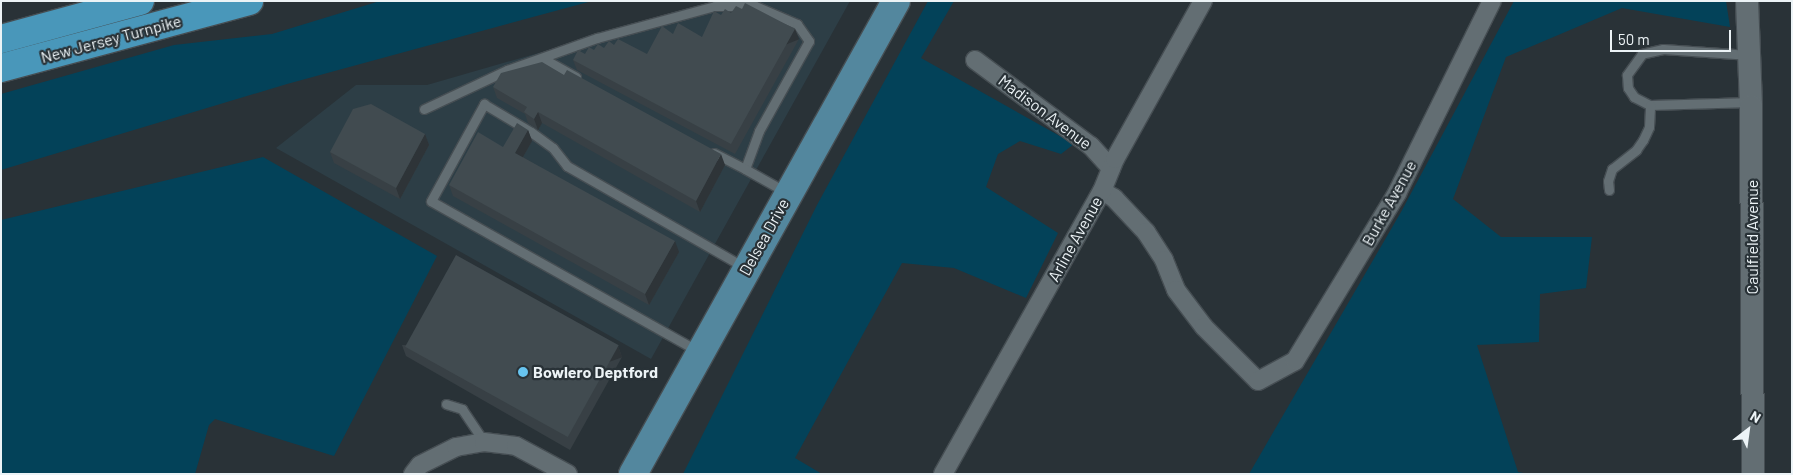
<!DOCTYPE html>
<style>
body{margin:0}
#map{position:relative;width:1793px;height:475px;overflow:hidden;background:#293237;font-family:Barlow,sans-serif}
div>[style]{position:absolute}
.built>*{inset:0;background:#2d3e46}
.green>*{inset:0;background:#034259}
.roads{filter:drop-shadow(1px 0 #464e53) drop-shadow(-1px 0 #464e53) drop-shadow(0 1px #464e53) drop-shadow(0 -1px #464e53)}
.service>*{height:9px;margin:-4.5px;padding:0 4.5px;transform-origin:4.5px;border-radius:4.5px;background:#636e73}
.minor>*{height:18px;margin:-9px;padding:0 9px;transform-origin:9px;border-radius:9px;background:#636e73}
.tertiary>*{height:22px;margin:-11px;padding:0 11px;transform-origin:11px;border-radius:11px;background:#636e73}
.primary>*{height:28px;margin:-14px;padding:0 14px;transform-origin:14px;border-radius:14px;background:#53879e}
.motorway>*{height:28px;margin:-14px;padding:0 14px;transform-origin:14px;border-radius:14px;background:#4997ba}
.wall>*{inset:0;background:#384045}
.shaded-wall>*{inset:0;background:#2e3438;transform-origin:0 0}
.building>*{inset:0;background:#414b50;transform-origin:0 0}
.dots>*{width:14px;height:14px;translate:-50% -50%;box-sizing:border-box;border:2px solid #293237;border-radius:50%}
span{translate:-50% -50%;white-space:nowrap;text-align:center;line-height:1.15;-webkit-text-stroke:4.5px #293237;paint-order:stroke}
.street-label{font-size:16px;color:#ecf3f6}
.poi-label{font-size:16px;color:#ecf3f6;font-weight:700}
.left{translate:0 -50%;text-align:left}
.frame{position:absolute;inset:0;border:2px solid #ecf3f6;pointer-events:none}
.north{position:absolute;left:1723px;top:405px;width:50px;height:50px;-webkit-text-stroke:4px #293237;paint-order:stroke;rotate:30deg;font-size:14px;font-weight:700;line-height:20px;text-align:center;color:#ecf3f6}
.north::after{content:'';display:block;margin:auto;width:18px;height:22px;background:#ecf3f6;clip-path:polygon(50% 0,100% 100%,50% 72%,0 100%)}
.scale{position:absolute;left:1610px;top:30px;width:121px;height:22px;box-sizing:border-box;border:2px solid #ecf3f6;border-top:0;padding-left:6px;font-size:15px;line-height:18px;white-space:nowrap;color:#ecf3f6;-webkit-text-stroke:4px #293237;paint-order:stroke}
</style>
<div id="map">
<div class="built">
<i style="clip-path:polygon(719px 1px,850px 1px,651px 359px,276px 148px,356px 85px,427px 85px)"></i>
</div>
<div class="green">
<i style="clip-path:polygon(380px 1px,592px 1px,287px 84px,1px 170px,1px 94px,174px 45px,272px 34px)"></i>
<i style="clip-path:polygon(928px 1px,954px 1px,921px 58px,1074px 144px,1061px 154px,1020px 141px,998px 154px,986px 187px,1058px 233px,1026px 298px,954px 268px,902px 263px,795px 458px,822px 474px,683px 474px,817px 205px)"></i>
<i style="clip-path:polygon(1514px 1px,1726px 1px,1730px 27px,1622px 8px,1506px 57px,1453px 199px,1501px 237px,1592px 237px,1586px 288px,1540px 294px,1539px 342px,1477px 345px,1518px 472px,1528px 474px,1249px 474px,1401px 212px)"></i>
<i style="clip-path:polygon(263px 157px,437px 256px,334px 456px,215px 419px,209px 425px,195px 474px,1px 474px,1px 220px)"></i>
</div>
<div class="roads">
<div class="service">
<i style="left:1749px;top:55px;width:86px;rotate:-176deg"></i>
<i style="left:1663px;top:49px;width:22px;rotate:167deg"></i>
<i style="left:1642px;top:54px;width:26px;rotate:126deg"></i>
<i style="left:1627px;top:75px;width:13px;rotate:86deg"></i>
<i style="left:1628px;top:88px;width:11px;rotate:56deg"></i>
<i style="left:1634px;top:97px;width:18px;rotate:27deg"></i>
<i style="left:1650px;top:105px;width:101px;rotate:-1.7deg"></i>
<i style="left:542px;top:58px;width:39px;rotate:29deg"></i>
<i style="left:424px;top:109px;width:92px;rotate:-25.2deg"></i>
<i style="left:507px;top:70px;width:96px;rotate:-19.6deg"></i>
<i style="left:597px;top:38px;width:122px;rotate:-15.2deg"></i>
<i style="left:715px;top:6px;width:40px"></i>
<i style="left:755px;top:6px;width:46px;rotate:23.2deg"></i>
<i style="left:797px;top:24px;width:21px;rotate:55deg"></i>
<i style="left:809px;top:41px;width:103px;rotate:119.1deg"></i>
<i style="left:759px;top:131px;width:40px;rotate:110.2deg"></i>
<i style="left:745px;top:169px;width:47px;rotate:29.3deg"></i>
<i style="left:714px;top:153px;width:35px;rotate:27deg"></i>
<i style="left:1609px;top:190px;width:9px;rotate:-96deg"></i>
<i style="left:1608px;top:181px;width:13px;rotate:-72deg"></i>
<i style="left:1612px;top:169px;width:31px;rotate:-38deg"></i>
<i style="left:1636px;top:150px;width:12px;rotate:-55deg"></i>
<i style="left:1643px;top:140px;width:14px;rotate:-65deg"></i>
<i style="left:1649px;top:127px;width:22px;rotate:-87deg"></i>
<i style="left:698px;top:351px;width:306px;rotate:-150.7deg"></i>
<i style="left:431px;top:201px;width:111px;rotate:-61.3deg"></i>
<i style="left:484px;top:104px;width:55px;rotate:30.8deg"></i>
<i style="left:531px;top:132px;width:27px;rotate:36deg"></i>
<i style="left:553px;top:148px;width:23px;rotate:52deg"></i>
<i style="left:567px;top:166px;width:204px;rotate:29.7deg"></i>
<i style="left:446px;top:404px;width:17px;rotate:17deg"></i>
<i style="left:462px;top:409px;width:40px;rotate:56deg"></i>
</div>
<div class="minor">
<i style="left:975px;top:60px;width:144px;rotate:36.6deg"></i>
<i style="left:1091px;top:146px;width:30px;rotate:48deg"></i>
<i style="left:1102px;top:191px;width:14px;rotate:30deg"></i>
<i style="left:1114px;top:198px;width:47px;rotate:46.7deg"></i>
<i style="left:1146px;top:232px;width:33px;rotate:57deg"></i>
<i style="left:1164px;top:260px;width:32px;rotate:68deg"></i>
<i style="left:1176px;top:290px;width:46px;rotate:52.9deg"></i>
<i style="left:1204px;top:327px;width:76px;rotate:45deg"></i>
<i style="left:1258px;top:381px;width:42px;rotate:-28.4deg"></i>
<i style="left:1295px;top:361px;width:197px;rotate:-58.7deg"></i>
<i style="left:1397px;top:193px;width:214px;rotate:-63.7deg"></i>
<i style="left:413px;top:474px;width:11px;rotate:-52deg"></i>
<i style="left:420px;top:465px;width:40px;rotate:-26.6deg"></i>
<i style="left:456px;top:447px;width:28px;rotate:-10deg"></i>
<i style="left:484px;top:442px;width:32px;rotate:7deg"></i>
<i style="left:516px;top:446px;width:59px;rotate:28.3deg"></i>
<i style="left:943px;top:474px;width:325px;rotate:-60.7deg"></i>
<i style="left:1102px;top:191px;width:35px;rotate:-68deg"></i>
<i style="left:1115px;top:159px;width:181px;rotate:-60.9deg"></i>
</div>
<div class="tertiary">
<i style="left:1747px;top:1px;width:105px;rotate:87.8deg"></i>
<i style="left:1751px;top:106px;width:368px;rotate:89.7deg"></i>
</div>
<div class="primary">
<i style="left:633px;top:474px;width:541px;rotate:-60.92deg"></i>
</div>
<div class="motorway">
<i style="left:1px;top:39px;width:144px;rotate:-15.3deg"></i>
<i style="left:1px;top:68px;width:257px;rotate:-15.1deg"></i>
</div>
</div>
<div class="wall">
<i style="clip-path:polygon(742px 9px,799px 39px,735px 154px,577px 70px,573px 60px,585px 54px,614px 45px,647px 54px,673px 34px,702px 37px,721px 15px)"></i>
<i style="clip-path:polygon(493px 87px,725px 165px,700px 212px,542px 123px,538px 130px,528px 123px,525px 114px,497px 98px)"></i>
<i style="clip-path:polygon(528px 130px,532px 141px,523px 157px,679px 252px,649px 305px,453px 196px,449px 185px,503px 147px)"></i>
<i style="clip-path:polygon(425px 134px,429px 145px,400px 199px,334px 163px,330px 152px)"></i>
<i style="clip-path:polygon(402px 345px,618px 346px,622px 357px,570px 450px,406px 356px)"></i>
</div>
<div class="shaded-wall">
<i style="left:795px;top:29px;width:11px;height:132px;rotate:68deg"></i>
<i style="clip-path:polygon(538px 112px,542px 123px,538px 130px,534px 119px)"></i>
<i style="clip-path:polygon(528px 130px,532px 141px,519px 164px,515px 153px)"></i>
<i style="clip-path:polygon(425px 134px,429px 145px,400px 199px,396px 188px)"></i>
<i style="clip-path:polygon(721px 154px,725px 165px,700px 212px,696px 201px)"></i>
<i style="clip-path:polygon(675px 241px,679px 252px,649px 305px,645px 294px)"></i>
<i style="left:618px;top:346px;width:12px;height:107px;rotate:70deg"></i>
</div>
<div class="building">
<i style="clip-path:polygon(745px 3px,795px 29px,731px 144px,573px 60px,578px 50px,585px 54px,589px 47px,594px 50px,598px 44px,604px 48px,609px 41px,614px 45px,618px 39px,647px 54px,662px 26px,673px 34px,678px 23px,702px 37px,714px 11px,721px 15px,725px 9px,731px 13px,736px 6px,742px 9px)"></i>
<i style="clip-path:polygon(542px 62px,564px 75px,567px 70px,721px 154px,696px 201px,538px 112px,534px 119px,524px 112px,527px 107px,493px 87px,501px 73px)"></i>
<i style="clip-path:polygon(371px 104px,425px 134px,396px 188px,330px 152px,353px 109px)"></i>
<i style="clip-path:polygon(517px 123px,528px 130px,515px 153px,675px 241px,645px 294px,449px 185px,478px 132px,503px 147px)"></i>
<i style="left:456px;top:255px;width:186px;height:105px;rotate:29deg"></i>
</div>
<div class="dots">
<i style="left:523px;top:372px;background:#67c4ef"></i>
</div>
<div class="street-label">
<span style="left:111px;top:39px;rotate:-15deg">New Jersey Turnpike</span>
<span style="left:1045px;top:112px;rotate:37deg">Madison Avenue</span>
<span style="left:1389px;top:203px;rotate:-61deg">Burke Avenue</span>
<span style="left:764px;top:237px;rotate:-61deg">Delsea Drive</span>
<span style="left:1752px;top:237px;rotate:-90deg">Caulfield Avenue</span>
<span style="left:1075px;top:239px;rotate:-61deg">Arline Avenue</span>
</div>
<div class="poi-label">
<span class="left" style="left:533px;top:372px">Bowlero Deptford</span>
</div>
<div class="frame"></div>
<div class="north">N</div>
<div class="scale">50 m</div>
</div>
